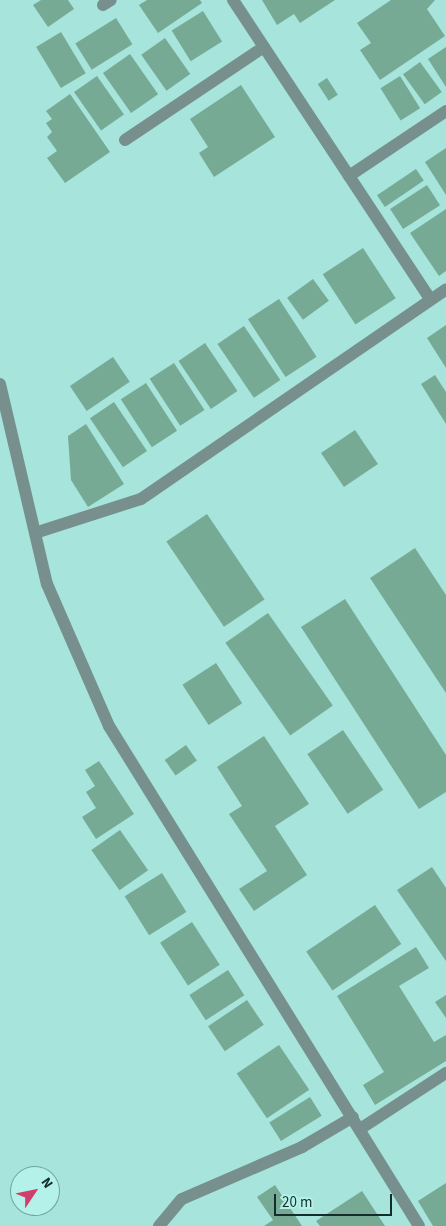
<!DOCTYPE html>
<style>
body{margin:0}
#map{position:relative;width:446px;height:1226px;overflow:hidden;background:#a6e4dc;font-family:"Source Sans 3",sans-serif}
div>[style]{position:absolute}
.building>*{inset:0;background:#76aa94;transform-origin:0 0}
.service>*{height:12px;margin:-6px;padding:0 6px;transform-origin:6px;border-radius:6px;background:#77908d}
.minor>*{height:12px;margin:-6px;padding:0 6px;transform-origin:6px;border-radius:6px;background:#77908d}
.tertiary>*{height:12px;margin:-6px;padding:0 6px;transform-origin:6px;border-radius:6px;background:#77908d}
span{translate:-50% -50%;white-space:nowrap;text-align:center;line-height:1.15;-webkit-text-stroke:5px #b3f1e9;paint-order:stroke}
.north{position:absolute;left:10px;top:1166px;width:50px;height:50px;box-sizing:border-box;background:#b3f1e9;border:1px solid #73a39d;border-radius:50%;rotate:56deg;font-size:14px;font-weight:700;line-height:20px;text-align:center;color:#142d2a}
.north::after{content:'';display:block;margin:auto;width:18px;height:22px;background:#ce406b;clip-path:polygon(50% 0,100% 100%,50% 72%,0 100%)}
.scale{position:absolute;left:274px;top:1194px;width:118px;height:22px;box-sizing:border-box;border:2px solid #142d2a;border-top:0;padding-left:6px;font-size:15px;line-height:18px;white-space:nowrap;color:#142d2a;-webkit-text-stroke:4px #b3f1e9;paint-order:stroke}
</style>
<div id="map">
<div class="building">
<i style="clip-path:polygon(41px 0,68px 0,74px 9px,48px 27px,33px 5px)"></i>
<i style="clip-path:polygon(147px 0,200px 0,202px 3px,158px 33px,139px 5px)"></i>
<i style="clip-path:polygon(262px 0,335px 0,300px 23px,294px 14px,277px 25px)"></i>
<i style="clip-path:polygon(391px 0,435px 0,427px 9px,445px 36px,380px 80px,360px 50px,371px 43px,357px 23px)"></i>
<i style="left:203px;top:11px;width:36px;height:37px;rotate:58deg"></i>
<i style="left:116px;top:18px;width:31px;height:48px;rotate:58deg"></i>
<i style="left:61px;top:32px;width:48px;height:29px;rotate:59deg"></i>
<i style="left:165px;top:38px;width:44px;height:29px;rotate:55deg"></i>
<i style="clip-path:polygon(446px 47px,446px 87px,428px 59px)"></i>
<i style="left:130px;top:54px;width:49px;height:33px;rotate:55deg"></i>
<i style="left:420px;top:62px;width:37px;height:21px;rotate:54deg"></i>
<i style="left:97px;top:76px;width:47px;height:28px;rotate:55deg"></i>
<i style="left:400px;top:76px;width:38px;height:23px;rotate:58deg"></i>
<i style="left:327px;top:78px;width:20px;height:11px;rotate:57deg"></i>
<i style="clip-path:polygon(241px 85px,275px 137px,214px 177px,199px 153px,208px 147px,190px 119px)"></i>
<i style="clip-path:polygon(70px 94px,110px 152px,65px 183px,47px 158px,57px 151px,47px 137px,52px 132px,46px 123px,52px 119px,46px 111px)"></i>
<i style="clip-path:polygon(446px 148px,446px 195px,425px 162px)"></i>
<i style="left:416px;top:169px;width:14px;height:47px;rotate:56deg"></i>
<i style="left:427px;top:185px;width:24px;height:44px;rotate:57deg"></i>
<i style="clip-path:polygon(446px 209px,446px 271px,439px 276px,410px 233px)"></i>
<i style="left:363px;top:248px;width:60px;height:48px;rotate:57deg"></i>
<i style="left:313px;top:279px;width:27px;height:32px;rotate:54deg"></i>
<i style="left:279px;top:299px;width:69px;height:37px;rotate:57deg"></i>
<i style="clip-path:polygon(446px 325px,446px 368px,427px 338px)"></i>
<i style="left:244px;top:326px;width:65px;height:32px;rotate:56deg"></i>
<i style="left:205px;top:343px;width:58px;height:32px;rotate:56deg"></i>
<i style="left:113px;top:357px;width:30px;height:52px;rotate:56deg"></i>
<i style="left:174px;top:363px;width:56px;height:29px;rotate:57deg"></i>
<i style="clip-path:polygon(435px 375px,446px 392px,446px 424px,421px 384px)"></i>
<i style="left:146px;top:383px;width:57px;height:30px;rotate:57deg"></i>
<i style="left:114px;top:402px;width:59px;height:29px;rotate:56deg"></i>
<i style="clip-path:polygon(86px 424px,124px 484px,88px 507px,71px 480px,68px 436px)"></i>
<i style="left:355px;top:430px;width:41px;height:41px;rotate:56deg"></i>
<i style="left:207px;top:514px;width:103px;height:49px;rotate:56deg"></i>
<i style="clip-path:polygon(415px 548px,446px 595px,446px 693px,370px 578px)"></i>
<i style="clip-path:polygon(345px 599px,446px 755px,446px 792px,419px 809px,301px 627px)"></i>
<i style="left:268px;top:613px;width:113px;height:52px;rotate:55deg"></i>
<i style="left:216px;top:663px;width:48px;height:40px;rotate:57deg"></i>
<i style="left:343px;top:730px;width:72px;height:43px;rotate:56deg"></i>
<i style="clip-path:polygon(264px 736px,309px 804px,275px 826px,307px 875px,254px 911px,239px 889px,267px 871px,229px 814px,242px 806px,217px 767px)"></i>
<i style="left:186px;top:745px;width:19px;height:26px;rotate:55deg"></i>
<i style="clip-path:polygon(99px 761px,134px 814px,96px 839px,82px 817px,96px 808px,86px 792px,95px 786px,85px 770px)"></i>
<i style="left:120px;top:830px;width:49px;height:35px;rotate:55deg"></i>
<i style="clip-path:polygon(432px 867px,446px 888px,446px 961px,397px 890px)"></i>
<i style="left:162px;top:873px;width:46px;height:44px;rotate:58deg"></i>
<i style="left:375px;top:905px;width:47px;height:83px;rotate:56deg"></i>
<i style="left:192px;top:922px;width:51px;height:38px;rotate:57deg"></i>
<i style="clip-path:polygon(416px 947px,429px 968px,399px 986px,434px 1042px,446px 1035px,446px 1061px,375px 1105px,363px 1085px,384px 1072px,337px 996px)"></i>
<i style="left:228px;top:970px;width:30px;height:46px;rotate:57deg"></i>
<i style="clip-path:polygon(446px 995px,446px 1018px,435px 1002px)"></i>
<i style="left:247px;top:1000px;width:30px;height:47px;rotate:56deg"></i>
<i style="left:279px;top:1045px;width:54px;height:51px;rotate:56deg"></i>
<i style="left:310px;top:1097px;width:22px;height:48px;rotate:58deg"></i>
<i style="clip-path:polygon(446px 1183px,446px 1226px,433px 1226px,418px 1201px)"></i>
<i style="clip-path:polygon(275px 1185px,302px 1226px,264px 1226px,273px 1220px,257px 1197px)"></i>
<i style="clip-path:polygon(362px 1191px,385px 1226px,320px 1226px,316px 1221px)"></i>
</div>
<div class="service">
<i style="left:103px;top:5px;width:9px;rotate:-32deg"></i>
<i style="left:125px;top:140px;width:167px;rotate:-33.8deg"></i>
<i style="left:349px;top:176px;width:117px;rotate:-33.8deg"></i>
</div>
<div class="minor">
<i style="left:233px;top:0;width:358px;rotate:56.6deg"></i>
<i style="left:38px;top:532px;width:108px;rotate:-17.8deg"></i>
<i style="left:141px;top:499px;width:370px;rotate:-34.5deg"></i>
<i style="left:360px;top:1129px;width:103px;rotate:-33.1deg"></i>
<i style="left:159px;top:1226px;width:35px;rotate:-50deg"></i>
<i style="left:182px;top:1199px;width:131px;rotate:-23.4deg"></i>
<i style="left:302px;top:1147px;width:59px;rotate:-30.5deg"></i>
</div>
<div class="tertiary">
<i style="left:0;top:384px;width:205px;rotate:76.8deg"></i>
<i style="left:47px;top:584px;width:155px;rotate:66.4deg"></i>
<i style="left:109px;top:726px;width:588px;rotate:58.2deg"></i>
</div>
<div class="north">N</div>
<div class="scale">20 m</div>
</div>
